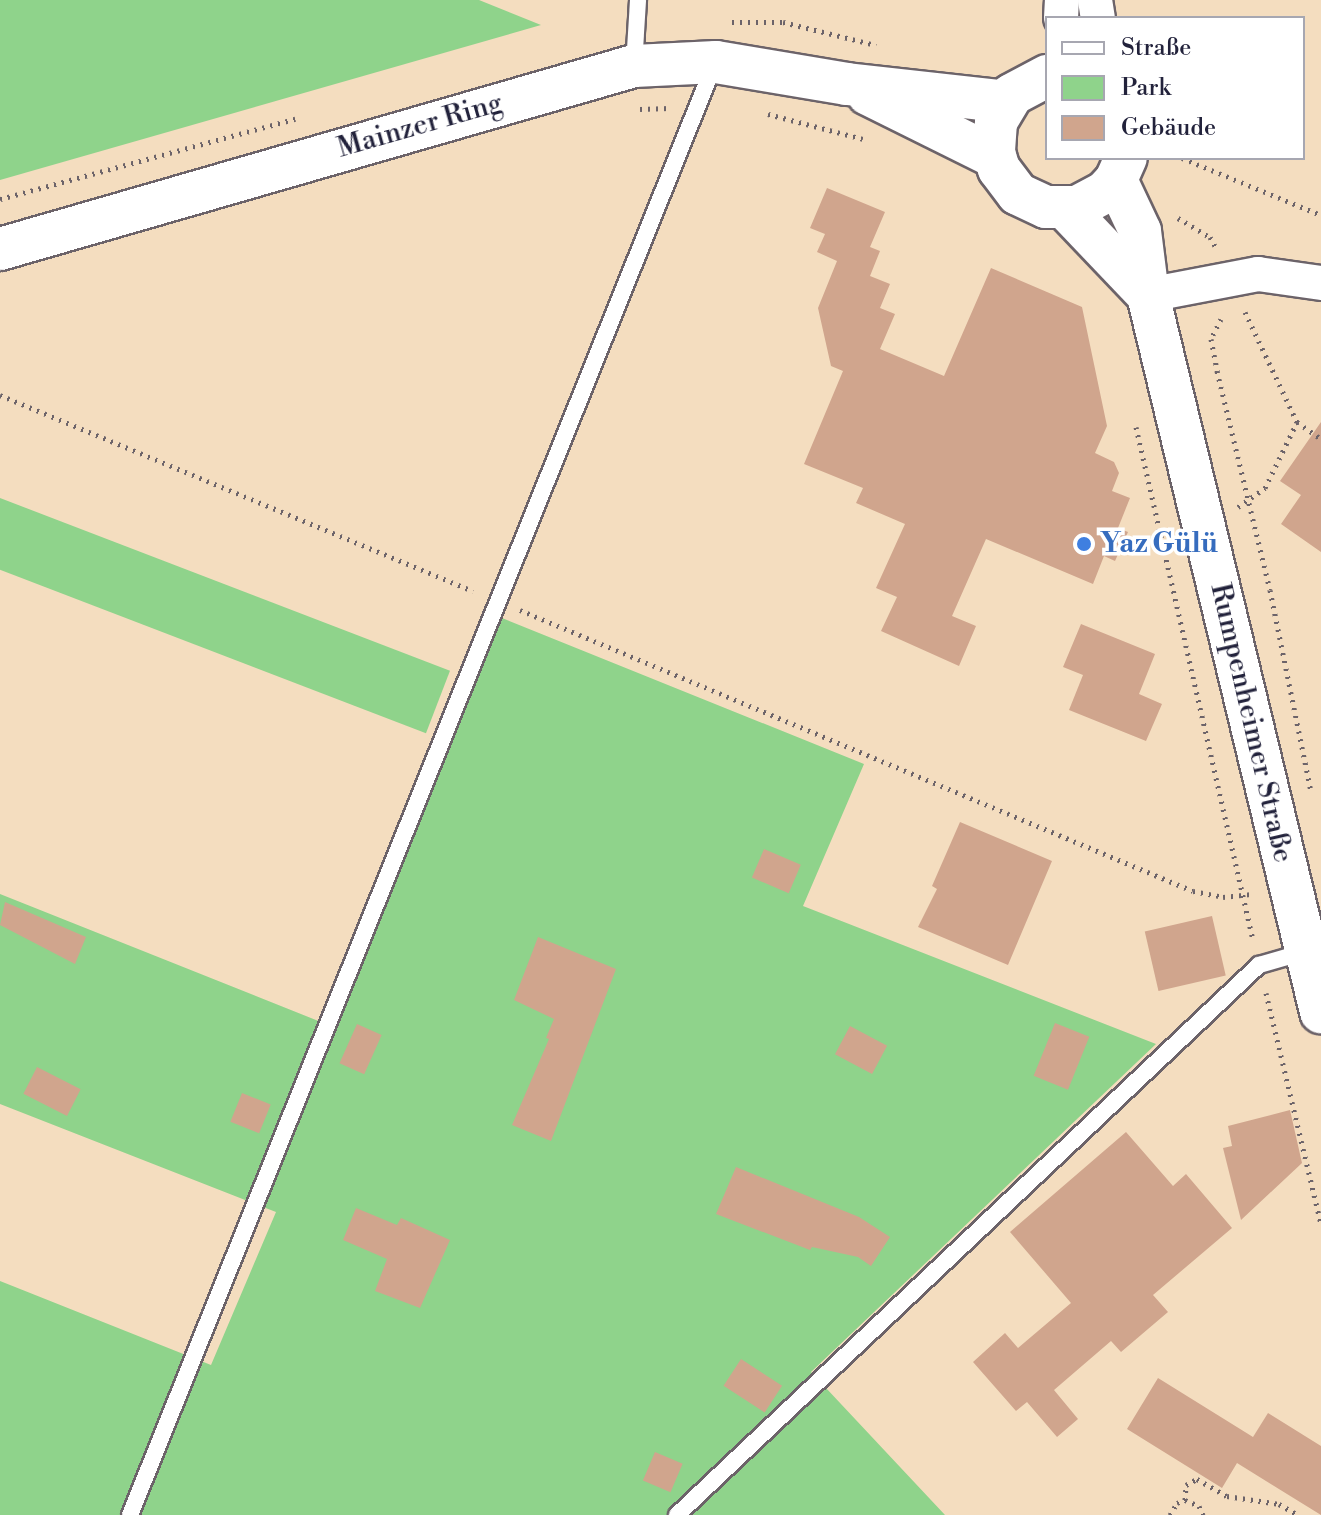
<!DOCTYPE html>
<meta charset="utf-8">
<style>
body{margin:0}
#map{position:relative;width:1321px;height:1515px;overflow:hidden;background:#f4ddbf;font-family:"Libre Bodoni",serif}
div>[style]{position:absolute}
.green>*{inset:0;background:#8fd38b;transform-origin:0 0}
.building>*{inset:0;background:#d0a58d;transform-origin:0 0}
.path>*{height:5px;margin-top:-2.5px;transform-origin:0;background:repeating-linear-gradient(90deg,#6c6369 0 2px,transparent 0 8px)}
.roads{filter:drop-shadow(2px 0 #6c6369) drop-shadow(-2px 0 #6c6369) drop-shadow(0 2px #6c6369) drop-shadow(0 -2px #6c6369)}
.service>*{height:16px;margin:-8px;padding:0 8px;transform-origin:8px;border-radius:8px;background:#fff}
.minor>*{height:34px;margin:-17px;padding:0 17px;transform-origin:17px;border-radius:17px;background:#fff}
.tertiary>*{height:42px;margin:-21px;padding:0 21px;transform-origin:21px;border-radius:21px;background:#fff}
.dots>*{width:22px;height:22px;translate:-50% -50%;box-sizing:border-box;border:4px solid #fff;border-radius:50%}
span{translate:-50% -50%;white-space:nowrap;text-align:center;line-height:1.15;-webkit-text-stroke:7px #fff;paint-order:stroke}
.street-label{font-size:28px;color:#22223b}
.shop-label{font-size:28px;color:#366cbe;font-weight:700}
.left{translate:0 -50%;text-align:left}
.legend{position:absolute;left:1045px;top:16px;width:260px;height:144px;box-sizing:border-box;background:#fff;border:2px solid #a7a7b1;margin:0;padding:10px 14px;list-style:none;font-size:24px;color:#22223b}
.legend li{display:flex;align-items:center;gap:16px;height:40px}
.legend b{width:40px;border:2px solid #a7a7b1}
</style>
<div id="map">
<div class="green">
<i style="clip-path:polygon(0 0,479px 0,541px 25px,0 180px)"></i>
<i style="left:0;top:498px;width:482px;height:67px;rotate:21deg"></i>
<i style="clip-path:polygon(502px 618px,864px 764px,803px 906px,1156px 1044px,811px 1372px,945px 1515px,0 1515px,0 1281px,211px 1365px,276px 1212px,0 1104px,0 894px,336px 1028px)"></i>
</div>
<div class="building">
<i style="clip-path:polygon(827px 188px,885px 212px,870px 247px,880px 251px,870px 276px,890px 284px,880px 308px,895px 314px,880px 349px,944px 376px,991px 268px,1082px 307px,1107px 426px,1095px 453px,1114px 462px,1119px 473px,1112px 491px,1130px 498px,1118px 528px,1128px 532px,1115px 561px,1104px 556px,1093px 584px,986px 539px,952px 616px,976px 626px,959px 666px,881px 631px,897px 597px,876px 588px,905px 524px,856px 503px,863px 488px,804px 464px,843px 371px,831px 366px,818px 308px,837px 261px,817px 252px,825px 234px,810px 228px)"></i>
<i style="clip-path:polygon(1321px 422px,1321px 552px,1281px 524px,1301px 495px,1280px 481px)"></i>
<i style="clip-path:polygon(1081px 624px,1155px 654px,1139px 694px,1162px 704px,1146px 741px,1069px 710px,1083px 675px,1063px 667px)"></i>
<i style="clip-path:polygon(960px 822px,1052px 861px,1008px 965px,918px 927px,937px 889px,932px 886px)"></i>
<i style="left:764px;top:849px;width:40px;height:31px;rotate:23deg"></i>
<i style="clip-path:polygon(5px 902px,86px 937px,75px 964px,0 925px)"></i>
<i style="left:1212px;top:916px;width:61px;height:69px;rotate:77deg"></i>
<i style="clip-path:polygon(538px 937px,616px 969px,551px 1141px,512px 1125px,549px 1039px,546px 1038px,554px 1019px,514px 1000px)"></i>
<i style="left:1055px;top:1023px;width:37px;height:57px;rotate:22deg"></i>
<i style="left:357px;top:1024px;width:27px;height:43px;rotate:24deg"></i>
<i style="left:850px;top:1026px;width:42px;height:32px;rotate:28deg"></i>
<i style="left:37px;top:1067px;width:49px;height:30px;rotate:27deg"></i>
<i style="left:242px;top:1093px;width:31px;height:31px;rotate:22deg"></i>
<i style="clip-path:polygon(1290px 1110px,1302px 1163px,1241px 1220px,1223px 1148px,1232px 1146px,1228px 1126px)"></i>
<i style="clip-path:polygon(1126px 1132px,1173px 1186px,1186px 1174px,1232px 1228px,1153px 1295px,1168px 1312px,1121px 1352px,1111px 1341px,1054px 1390px,1078px 1419px,1057px 1437px,1027px 1402px,1016px 1411px,973px 1362px,1005px 1333px,1018px 1348px,1071px 1303px,1010px 1232px)"></i>
<i style="clip-path:polygon(736px 1167px,859px 1217px,890px 1237px,871px 1266px,858px 1257px,812px 1247px,810px 1250px,716px 1214px)"></i>
<i style="clip-path:polygon(356px 1208px,397px 1225px,401px 1218px,450px 1240px,420px 1308px,375px 1291px,387px 1259px,343px 1240px)"></i>
<i style="left:741px;top:1359px;width:49px;height:32px;rotate:33deg"></i>
<i style="clip-path:polygon(1158px 1378px,1253px 1437px,1268px 1413px,1321px 1446px,1321px 1515px,1237px 1463px,1222px 1488px,1127px 1429px)"></i>
<i style="left:655px;top:1452px;width:30px;height:31px;rotate:23deg"></i>
</div>
<div class="path">
<i style="left:732px;top:22px;width:51px"></i>
<i style="left:783px;top:22px;width:96px;rotate:13.9deg"></i>
<i style="left:640px;top:109px;width:30px;rotate:-2deg"></i>
<i style="left:768px;top:114px;width:98px;rotate:14.7deg"></i>
<i style="left:1182px;top:158px;width:150px;rotate:22.3deg"></i>
<i style="left:0;top:199px;width:306px;rotate:-15.2deg"></i>
<i style="left:1178px;top:218px;width:37px;rotate:31deg"></i>
<i style="left:1210px;top:237px;width:13px;rotate:61deg"></i>
<i style="left:1245px;top:312px;width:122px;rotate:64.7deg"></i>
<i style="left:1297px;top:422px;width:29px;rotate:35deg"></i>
<i style="left:1221px;top:319px;width:22px;rotate:117deg"></i>
<i style="left:1211px;top:339px;width:33px;rotate:79deg"></i>
<i style="left:1217px;top:371px;width:225px;rotate:76.4deg"></i>
<i style="left:1270px;top:590px;width:205px;rotate:78.5deg"></i>
<i style="left:0;top:395px;width:512px;rotate:22.51deg"></i>
<i style="left:1136px;top:427px;width:526px;rotate:77.15deg"></i>
<i style="left:1238px;top:507px;width:33px;rotate:-35deg"></i>
<i style="left:1265px;top:488px;width:73px;rotate:-64.1deg"></i>
<i style="left:520px;top:610px;width:729px;rotate:22.66deg"></i>
<i style="left:1193px;top:891px;width:31px;rotate:11deg"></i>
<i style="left:1223px;top:897px;width:30px;rotate:-6deg"></i>
<i style="left:1266px;top:993px;width:237px;rotate:76.6deg"></i>
<i style="left:1185px;top:1500px;width:15px;rotate:-86deg"></i>
<i style="left:1186px;top:1485px;width:13px;rotate:-29deg"></i>
<i style="left:1197px;top:1479px;width:34px;rotate:30deg"></i>
<i style="left:1227px;top:1496px;width:53px;rotate:8.7deg"></i>
<i style="left:1279px;top:1504px;width:22px;rotate:30deg"></i>
<i style="left:1170px;top:1515px;width:14px;rotate:-60deg"></i>
<i style="left:1177px;top:1503px;width:9px;rotate:-21deg"></i>
<i style="left:1185px;top:1500px;width:15px;rotate:23deg"></i>
<i style="left:1199px;top:1506px;width:10px;rotate:66deg"></i>
</div>
<div class="roads">
<div class="service">
<i style="left:634px;top:66px;width:66px;rotate:-86.5deg"></i>
<i style="left:130px;top:1515px;width:1565px;rotate:-68.06deg"></i>
<i style="left:677px;top:1515px;width:801px;rotate:-43.38deg"></i>
<i style="left:1259px;top:965px;width:47px;rotate:-16.1deg"></i>
</div>
<div class="minor">
<i style="left:1095px;top:0;width:18px;rotate:81deg"></i>
<i style="left:1061px;top:18px;width:18px;rotate:-87deg"></i>
<i style="left:1148px;top:295px;width:112px;rotate:-10.8deg"></i>
<i style="left:1258px;top:274px;width:64px;rotate:8.1deg"></i>
</div>
<div class="tertiary">
<i style="left:1047px;top:76px;width:40px;rotate:152deg"></i>
<i style="left:1012px;top:95px;width:31px;rotate:121deg"></i>
<i style="left:996px;top:122px;width:31px;rotate:94deg"></i>
<i style="left:994px;top:153px;width:17px;rotate:73deg"></i>
<i style="left:999px;top:169px;width:31px;rotate:53deg"></i>
<i style="left:1018px;top:194px;width:31px;rotate:25deg"></i>
<i style="left:1046px;top:207px;width:31px"></i>
<i style="left:1077px;top:207px;width:32px;rotate:-28deg"></i>
<i style="left:1105px;top:192px;width:16px;rotate:-47deg"></i>
<i style="left:1116px;top:180px;width:24px;rotate:-66deg"></i>
<i style="left:868px;top:94px;width:142px;rotate:26.4deg"></i>
<i style="left:1116px;top:180px;width:56px;rotate:64.8deg"></i>
<i style="left:1140px;top:231px;width:64px;rotate:82.9deg"></i>
<i style="left:1148px;top:295px;width:738px;rotate:76.43deg"></i>
<i style="left:1066px;top:209px;width:119px;rotate:46.4deg"></i>
<i style="left:0;top:249px;width:660px;rotate:-16.1deg"></i>
<i style="left:634px;top:66px;width:82px;rotate:-2.8deg"></i>
<i style="left:716px;top:62px;width:133px;rotate:9.5deg"></i>
<i style="left:847px;top:84px;width:161px;rotate:6.4deg"></i>
</div>
</div>
<div class="dots">
<i style="left:1084px;top:544px;background:#3f7fe0"></i>
</div>
<div class="street-label">
<span style="left:420px;top:126px;rotate:-16deg">Mainzer Ring</span>
<span style="left:1251px;top:723px;rotate:77deg">Rumpenheimer Straße</span>
</div>
<div class="shop-label">
<span class="left" style="left:1100px;top:544px">Yaz Gülü</span>
</div>
<ul class="legend">
<li><b style="height:10px;background:#fff"></b>Straße</li>
<li><b style="height:22px;background:#8fd38b"></b>Park</li>
<li><b style="height:22px;background:#d0a58d"></b>Gebäude</li>
</ul>
</div>
